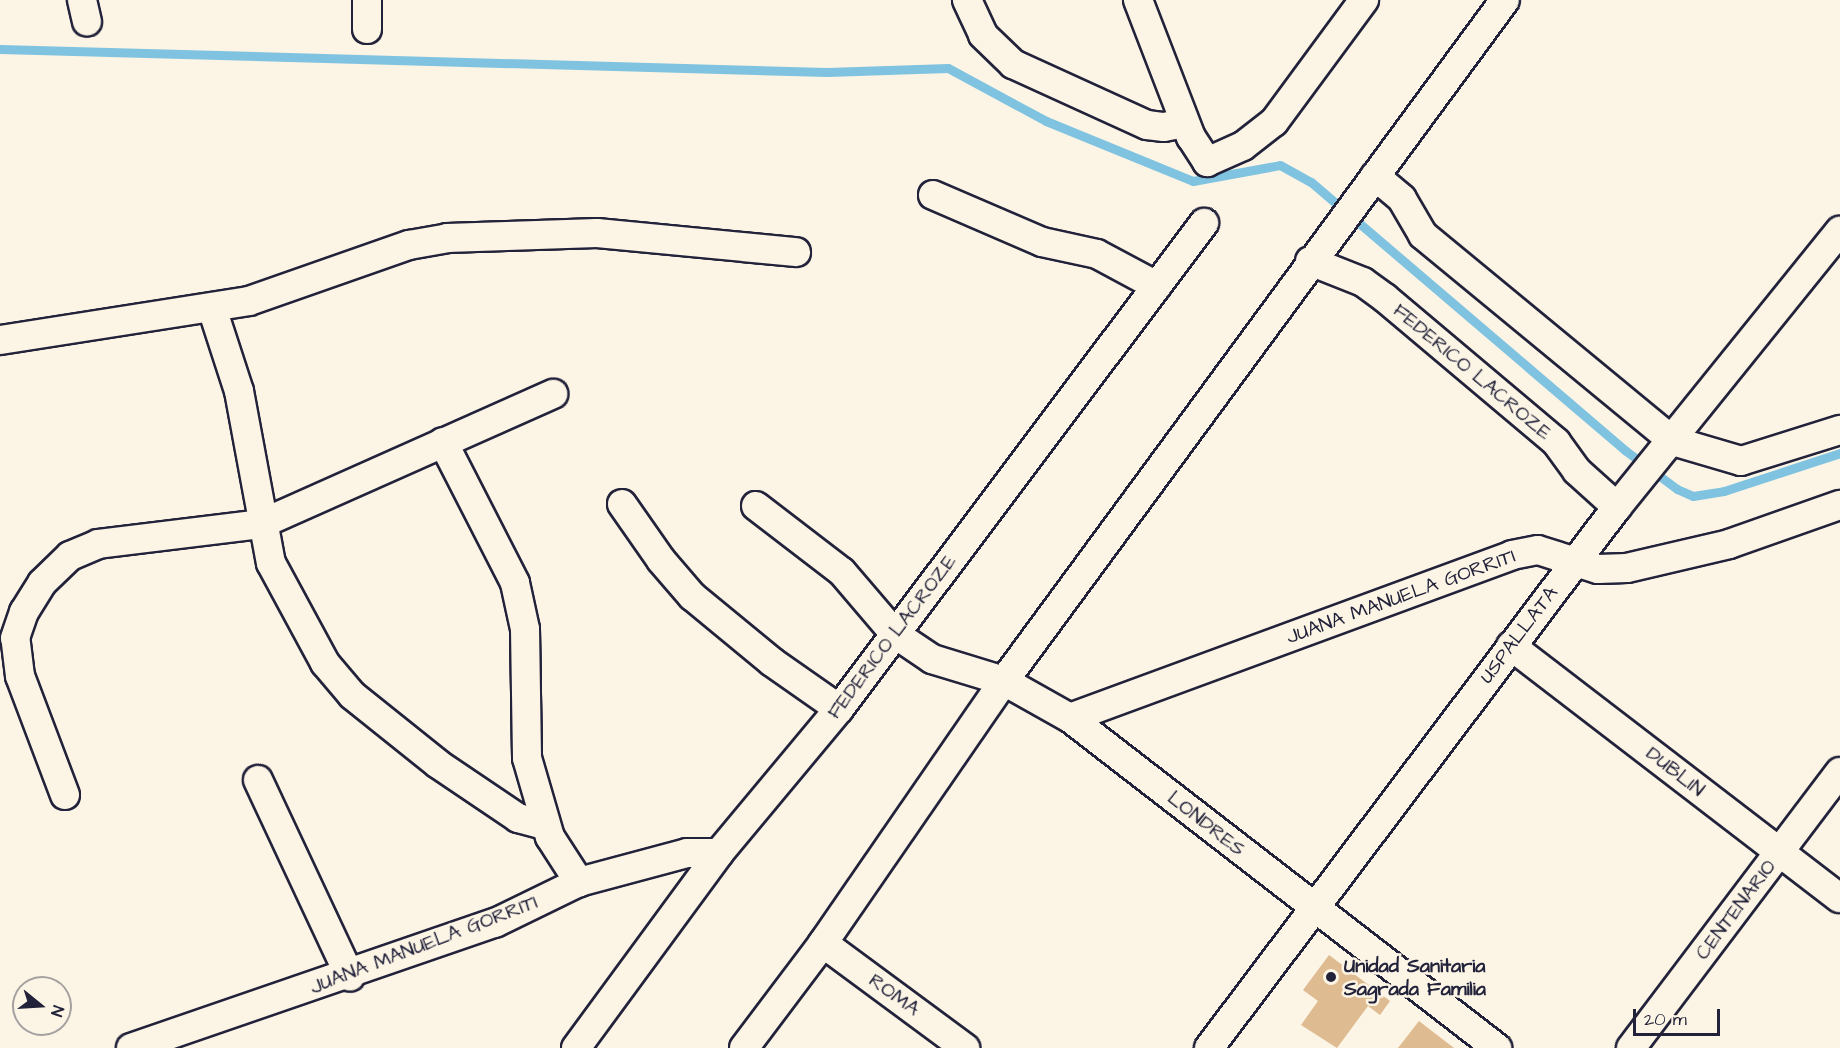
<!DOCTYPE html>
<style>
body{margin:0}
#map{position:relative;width:1840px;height:1048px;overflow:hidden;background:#fcf5e5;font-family:"Architects Daughter",sans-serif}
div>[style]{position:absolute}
.stream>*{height:9px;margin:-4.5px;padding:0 4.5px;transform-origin:4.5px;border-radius:4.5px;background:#80c3e0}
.building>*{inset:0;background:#dfbb91}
.roads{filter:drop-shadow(2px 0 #22223b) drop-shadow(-2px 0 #22223b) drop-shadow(0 2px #22223b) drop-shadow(0 -2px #22223b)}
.minor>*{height:28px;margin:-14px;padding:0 14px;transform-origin:14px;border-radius:14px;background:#fcf5e5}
.dots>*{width:16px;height:16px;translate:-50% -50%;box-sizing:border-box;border:3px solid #fcf5e5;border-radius:50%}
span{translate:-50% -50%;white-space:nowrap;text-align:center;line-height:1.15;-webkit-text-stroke:5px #fcf5e5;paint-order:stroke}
.street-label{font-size:20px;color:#22223b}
.poi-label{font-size:20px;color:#22223b;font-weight:700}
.left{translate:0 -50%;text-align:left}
.north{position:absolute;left:12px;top:976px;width:60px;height:60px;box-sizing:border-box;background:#fcf5e5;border:2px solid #a5a1a1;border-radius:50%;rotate:108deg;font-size:16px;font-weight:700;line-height:24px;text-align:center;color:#22223b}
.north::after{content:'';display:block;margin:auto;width:21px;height:27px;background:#22223b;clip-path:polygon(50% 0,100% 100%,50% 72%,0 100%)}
.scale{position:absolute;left:1633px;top:1009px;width:87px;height:27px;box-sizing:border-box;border:3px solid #22223b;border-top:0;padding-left:8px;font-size:18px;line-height:21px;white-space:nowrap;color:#22223b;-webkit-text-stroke:4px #fcf5e5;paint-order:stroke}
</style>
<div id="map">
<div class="stream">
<i style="left:0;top:49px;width:827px;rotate:1.59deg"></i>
<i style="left:827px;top:72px;width:121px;rotate:-1.9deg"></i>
<i style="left:948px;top:68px;width:111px;rotate:28.4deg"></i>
<i style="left:1046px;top:121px;width:159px;rotate:22.2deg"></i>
<i style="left:1193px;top:181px;width:88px;rotate:-10.4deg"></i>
<i style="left:1280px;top:165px;width:35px;rotate:29deg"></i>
<i style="left:1311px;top:182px;width:414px;rotate:40.5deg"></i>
<i style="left:1626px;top:451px;width:64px;rotate:36.7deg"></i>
<i style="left:1677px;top:489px;width:17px;rotate:24deg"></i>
<i style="left:1693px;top:496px;width:31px;rotate:-9deg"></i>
<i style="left:1724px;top:491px;width:122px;rotate:-18.1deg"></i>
</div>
<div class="building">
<i style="clip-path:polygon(1329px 955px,1390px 1001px,1380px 1015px,1368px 1006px,1337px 1048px,1301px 1025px,1318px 1001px,1303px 990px)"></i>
<i style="clip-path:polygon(1419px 1021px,1454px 1048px,1398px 1048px)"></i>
</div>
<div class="roads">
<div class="minor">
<i style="left:82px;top:0;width:22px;rotate:77deg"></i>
<i style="left:367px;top:0;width:29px;rotate:90deg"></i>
<i style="left:967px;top:0;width:38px;rotate:65deg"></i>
<i style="left:983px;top:35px;width:42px;rotate:44deg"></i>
<i style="left:1013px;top:64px;width:147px;rotate:24.5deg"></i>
<i style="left:1147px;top:125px;width:17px;rotate:7deg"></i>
<i style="left:1164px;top:127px;width:21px;rotate:-11deg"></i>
<i style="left:1138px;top:0;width:147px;rotate:68.9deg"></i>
<i style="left:1191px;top:137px;width:30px;rotate:57deg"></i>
<i style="left:1207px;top:162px;width:39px;rotate:-24deg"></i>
<i style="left:1243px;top:146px;width:39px;rotate:-38deg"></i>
<i style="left:1274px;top:122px;width:152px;rotate:-53.6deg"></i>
<i style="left:1375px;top:176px;width:35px;rotate:40deg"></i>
<i style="left:1402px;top:199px;width:42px;rotate:59.7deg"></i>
<i style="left:1423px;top:235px;width:324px;rotate:39.5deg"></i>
<i style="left:1673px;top:441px;width:71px;rotate:16.4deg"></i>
<i style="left:1741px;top:461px;width:104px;rotate:-17.4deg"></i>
<i style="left:933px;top:195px;width:119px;rotate:23.3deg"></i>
<i style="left:1042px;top:242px;width:56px;rotate:12.3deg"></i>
<i style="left:1097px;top:254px;width:68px;rotate:28.1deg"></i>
<i style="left:1310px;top:261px;width:57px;rotate:21.6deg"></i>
<i style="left:1363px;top:282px;width:27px;rotate:36deg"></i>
<i style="left:1385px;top:298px;width:224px;rotate:40.1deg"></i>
<i style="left:1556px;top:442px;width:36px;rotate:54deg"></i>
<i style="left:1577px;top:471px;width:54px;rotate:42deg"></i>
<i style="left:212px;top:308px;width:87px;rotate:72deg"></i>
<i style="left:239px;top:391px;width:175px;rotate:79.5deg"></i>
<i style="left:271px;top:563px;width:114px;rotate:61.6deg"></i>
<i style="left:325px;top:663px;width:42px;rotate:49.8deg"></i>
<i style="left:352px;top:695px;width:110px;rotate:38.7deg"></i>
<i style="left:438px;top:764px;width:97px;rotate:34deg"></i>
<i style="left:518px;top:818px;width:28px;rotate:15deg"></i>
<i style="left:0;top:340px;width:252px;rotate:-8.9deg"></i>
<i style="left:249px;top:301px;width:170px;rotate:-19.3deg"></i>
<i style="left:409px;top:245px;width:39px;rotate:-10deg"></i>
<i style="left:447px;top:238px;width:150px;rotate:-1.9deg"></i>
<i style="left:597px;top:233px;width:200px;rotate:5.5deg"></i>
<i style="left:443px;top:442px;width:158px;rotate:62.9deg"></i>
<i style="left:515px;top:583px;width:47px;rotate:77.7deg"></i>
<i style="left:525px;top:629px;width:129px;rotate:89.1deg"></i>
<i style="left:527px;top:758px;width:82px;rotate:73.8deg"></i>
<i style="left:550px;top:837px;width:54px;rotate:57.2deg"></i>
<i style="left:622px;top:504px;width:68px;rotate:55.1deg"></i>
<i style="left:661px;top:560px;width:48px;rotate:49.3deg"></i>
<i style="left:692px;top:596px;width:104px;rotate:39.5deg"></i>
<i style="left:772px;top:662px;width:82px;rotate:35deg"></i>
<i style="left:756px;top:506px;width:108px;rotate:37.5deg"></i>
<i style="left:842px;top:572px;width:82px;rotate:49.5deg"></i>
<i style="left:895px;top:634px;width:45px;rotate:34deg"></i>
<i style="left:932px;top:659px;width:75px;rotate:17deg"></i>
<i style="left:1004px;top:681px;width:76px;rotate:29.3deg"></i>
<i style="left:1070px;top:718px;width:540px;rotate:37.7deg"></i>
<i style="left:1511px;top:646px;width:414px;rotate:37.5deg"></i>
<i style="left:1070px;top:718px;width:471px;rotate:-20.2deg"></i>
<i style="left:1512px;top:555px;width:26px;rotate:-11deg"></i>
<i style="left:1538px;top:550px;width:63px;rotate:17.6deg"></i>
<i style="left:1598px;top:569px;width:29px;rotate:-2deg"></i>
<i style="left:1627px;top:568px;width:105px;rotate:-13.2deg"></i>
<i style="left:1729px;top:544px;width:118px;rotate:-19.4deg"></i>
<i style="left:258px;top:780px;width:217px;rotate:64.9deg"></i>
<i style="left:65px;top:795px;width:127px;rotate:-110.7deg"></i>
<i style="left:20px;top:676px;width:38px;rotate:-97deg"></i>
<i style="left:15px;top:638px;width:28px;rotate:-71deg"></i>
<i style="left:24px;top:612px;width:34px;rotate:-58deg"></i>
<i style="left:42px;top:583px;width:39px;rotate:-44deg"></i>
<i style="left:70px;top:556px;width:30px;rotate:-23deg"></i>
<i style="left:98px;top:544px;width:164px;rotate:-7deg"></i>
<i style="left:261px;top:524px;width:320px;rotate:-24deg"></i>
<i style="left:823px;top:943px;width:177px;rotate:36.5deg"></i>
<i style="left:131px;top:1048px;width:385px;rotate:-19deg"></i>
<i style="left:495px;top:923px;width:93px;rotate:-26deg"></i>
<i style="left:579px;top:882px;width:112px;rotate:-15deg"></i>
<i style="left:687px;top:853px;width:32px"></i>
<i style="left:576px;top:1048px;width:242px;rotate:-53.7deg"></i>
<i style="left:719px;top:853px;width:187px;rotate:-50.2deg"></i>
<i style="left:839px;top:709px;width:608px;rotate:-53.09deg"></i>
<i style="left:744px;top:1048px;width:131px;rotate:-53deg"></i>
<i style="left:823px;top:943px;width:318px;rotate:-55.4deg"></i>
<i style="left:1004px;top:681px;width:845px;rotate:-53.66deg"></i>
<i style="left:1209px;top:1048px;width:678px;rotate:-52.98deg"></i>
<i style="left:1617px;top:507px;width:355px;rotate:-51.1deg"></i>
<i style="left:1631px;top:1048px;width:346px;rotate:-52.9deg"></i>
</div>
</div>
<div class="dots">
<i style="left:1331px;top:977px;background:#22223b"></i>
</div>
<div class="street-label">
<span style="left:1472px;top:372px;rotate:40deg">FEDERICO LACROZE</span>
<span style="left:1401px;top:597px;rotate:-20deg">JUANA MANUELA GORRITI</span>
<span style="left:1519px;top:635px;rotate:-53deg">USPALLATA</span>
<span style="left:892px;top:637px;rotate:-53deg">FEDERICO LACROZE</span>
<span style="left:1675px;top:772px;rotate:38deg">DUBLIN</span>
<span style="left:1206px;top:824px;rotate:38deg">LONDRES</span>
<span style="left:1736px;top:910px;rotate:-53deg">CENTENARIO</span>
<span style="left:424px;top:945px;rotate:-21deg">JUANA MANUELA GORRITI</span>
<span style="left:894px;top:995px;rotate:36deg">ROMA</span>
</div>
<div class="poi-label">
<span class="left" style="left:1344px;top:978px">Unidad Sanitaria<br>Sagrada Familia</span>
</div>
<div class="north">N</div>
<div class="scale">20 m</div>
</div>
